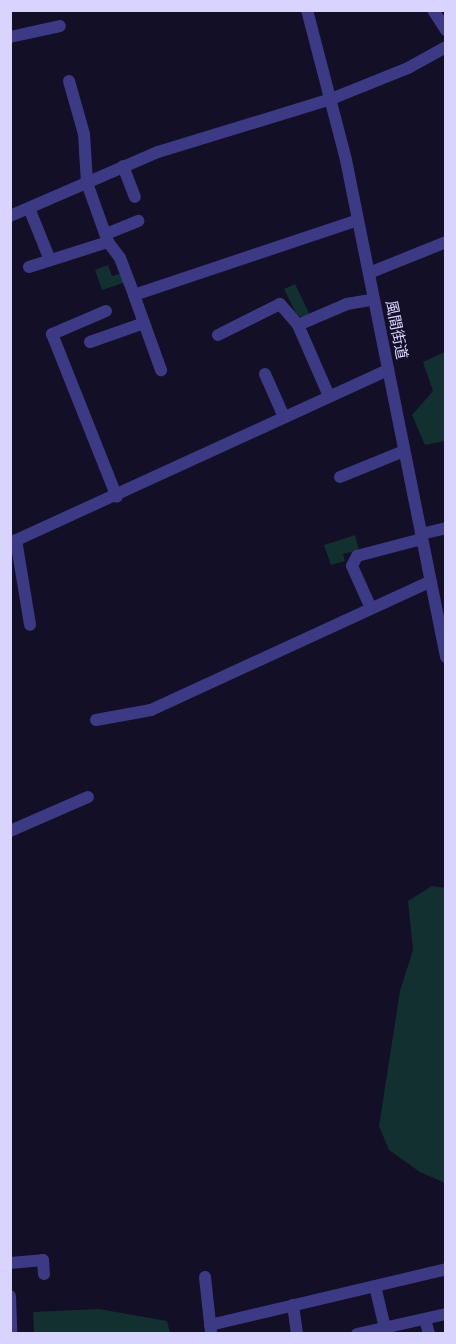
<!DOCTYPE html>
<meta charset="utf-8">
<style>
body{margin:0}
#map{position:relative;width:456px;height:1344px;overflow:hidden;background:#130f26;font-family:Overpass,"Noto Sans JP",sans-serif}
div>[style]{position:absolute}
.green>*{inset:0;background:#12302f}
.minor>*{height:12px;margin:-6px;padding:0 6px;transform-origin:6px;border-radius:6px;background:#3d3a85}
span{translate:-50% -50%;white-space:nowrap;text-align:center;line-height:1.15;-webkit-text-stroke:4.5px #130f26;paint-order:stroke}
.street-label{font-size:15px;color:#d9d4ff}
.frame{position:absolute;inset:0;border:12px solid #d9d4ff;pointer-events:none}
</style>
<div id="map">
<div class="green">
<i style="clip-path:polygon(108px 265px,112px 276px,123px 273px,126px 282px,102px 290px,95px 270px)"></i>
<i style="clip-path:polygon(295px 284px,310px 315px,304px 318px,297px 315px,284px 289px)"></i>
<i style="clip-path:polygon(445px 352px,445px 441px,425px 445px,412px 415px,433px 391px,423px 362px)"></i>
<i style="clip-path:polygon(355px 535px,359px 550px,343px 554px,345px 561px,331px 565px,324px 545px)"></i>
<i style="clip-path:polygon(432px 886px,446px 888px,445px 1183px,420px 1172px,389px 1150px,379px 1126px,400px 991px,413px 950px,408px 901px)"></i>
<i style="clip-path:polygon(99px 1309px,167px 1321px,170px 1333px,34px 1333px,33px 1312px)"></i>
</div>
<div class="minor">
<i style="left:307px;top:10px;width:155px;rotate:75.4deg"></i>
<i style="left:346px;top:160px;width:507px;rotate:78.62deg"></i>
<i style="left:433px;top:10px;width:24px;rotate:57deg"></i>
<i style="left:10px;top:37px;width:51px;rotate:-12.4deg"></i>
<i style="left:69px;top:81px;width:55px;rotate:74.2deg"></i>
<i style="left:84px;top:134px;width:49px;rotate:86.5deg"></i>
<i style="left:87px;top:183px;width:63px;rotate:70.4deg"></i>
<i style="left:108px;top:242px;width:20px;rotate:53deg"></i>
<i style="left:120px;top:258px;width:40px;rotate:69deg"></i>
<i style="left:134px;top:295px;width:236px;rotate:-18.5deg"></i>
<i style="left:123px;top:166px;width:33px;rotate:69deg"></i>
<i style="left:29px;top:208px;width:56px;rotate:68deg"></i>
<i style="left:10px;top:216px;width:161px;rotate:-23.4deg"></i>
<i style="left:158px;top:152px;width:181px;rotate:-17deg"></i>
<i style="left:331px;top:99px;width:83px;rotate:-21.9deg"></i>
<i style="left:408px;top:68px;width:43px;rotate:-28.9deg"></i>
<i style="left:106px;top:234px;width:35px;rotate:-22deg"></i>
<i style="left:29px;top:267px;width:83px;rotate:-17.6deg"></i>
<i style="left:369px;top:273px;width:83px;rotate:-21.9deg"></i>
<i style="left:134px;top:295px;width:80px;rotate:70.2deg"></i>
<i style="left:106px;top:311px;width:59px;rotate:156.9deg"></i>
<i style="left:52px;top:334px;width:175px;rotate:68.3deg"></i>
<i style="left:298px;top:325px;width:53px;rotate:-23.2deg"></i>
<i style="left:347px;top:304px;width:27px;rotate:-10deg"></i>
<i style="left:218px;top:335px;width:69px;rotate:-26.6deg"></i>
<i style="left:280px;top:304px;width:28px;rotate:49deg"></i>
<i style="left:298px;top:325px;width:77px;rotate:66.4deg"></i>
<i style="left:90px;top:342px;width:57px;rotate:-19.4deg"></i>
<i style="left:265px;top:374px;width:47px;rotate:66.2deg"></i>
<i style="left:340px;top:477px;width:69px;rotate:-22.1deg"></i>
<i style="left:421px;top:534px;width:26px;rotate:-13deg"></i>
<i style="left:16px;top:540px;width:86px;rotate:80.6deg"></i>
<i style="left:10px;top:543px;width:416px;rotate:-24.6deg"></i>
<i style="left:370px;top:606px;width:44px;rotate:-114.2deg"></i>
<i style="left:352px;top:566px;width:11px;rotate:-63deg"></i>
<i style="left:357px;top:556px;width:67px;rotate:-14.7deg"></i>
<i style="left:96px;top:720px;width:56px;rotate:-10.3deg"></i>
<i style="left:151px;top:710px;width:308px;rotate:-24.7deg"></i>
<i style="left:10px;top:831px;width:85px;rotate:-23.6deg"></i>
<i style="left:10px;top:1263px;width:33px;rotate:-5deg"></i>
<i style="left:43px;top:1260px;width:14px;rotate:86deg"></i>
<i style="left:205px;top:1277px;width:55px;rotate:83.8deg"></i>
<i style="left:375px;top:1286px;width:47px;rotate:76.6deg"></i>
<i style="left:10px;top:1296px;width:38px;rotate:88deg"></i>
<i style="left:293px;top:1305px;width:29px;rotate:82deg"></i>
<i style="left:425px;top:1319px;width:16px;rotate:75deg"></i>
<i style="left:210px;top:1325px;width:243px;rotate:-13.3deg"></i>
<i style="left:357px;top:1334px;width:91px;rotate:-12.7deg"></i>
</div>
<div class="street-label">
<span style="left:395px;top:330px;rotate:79deg">風間街道</span>
</div>
<div class="frame"></div>
</div>
